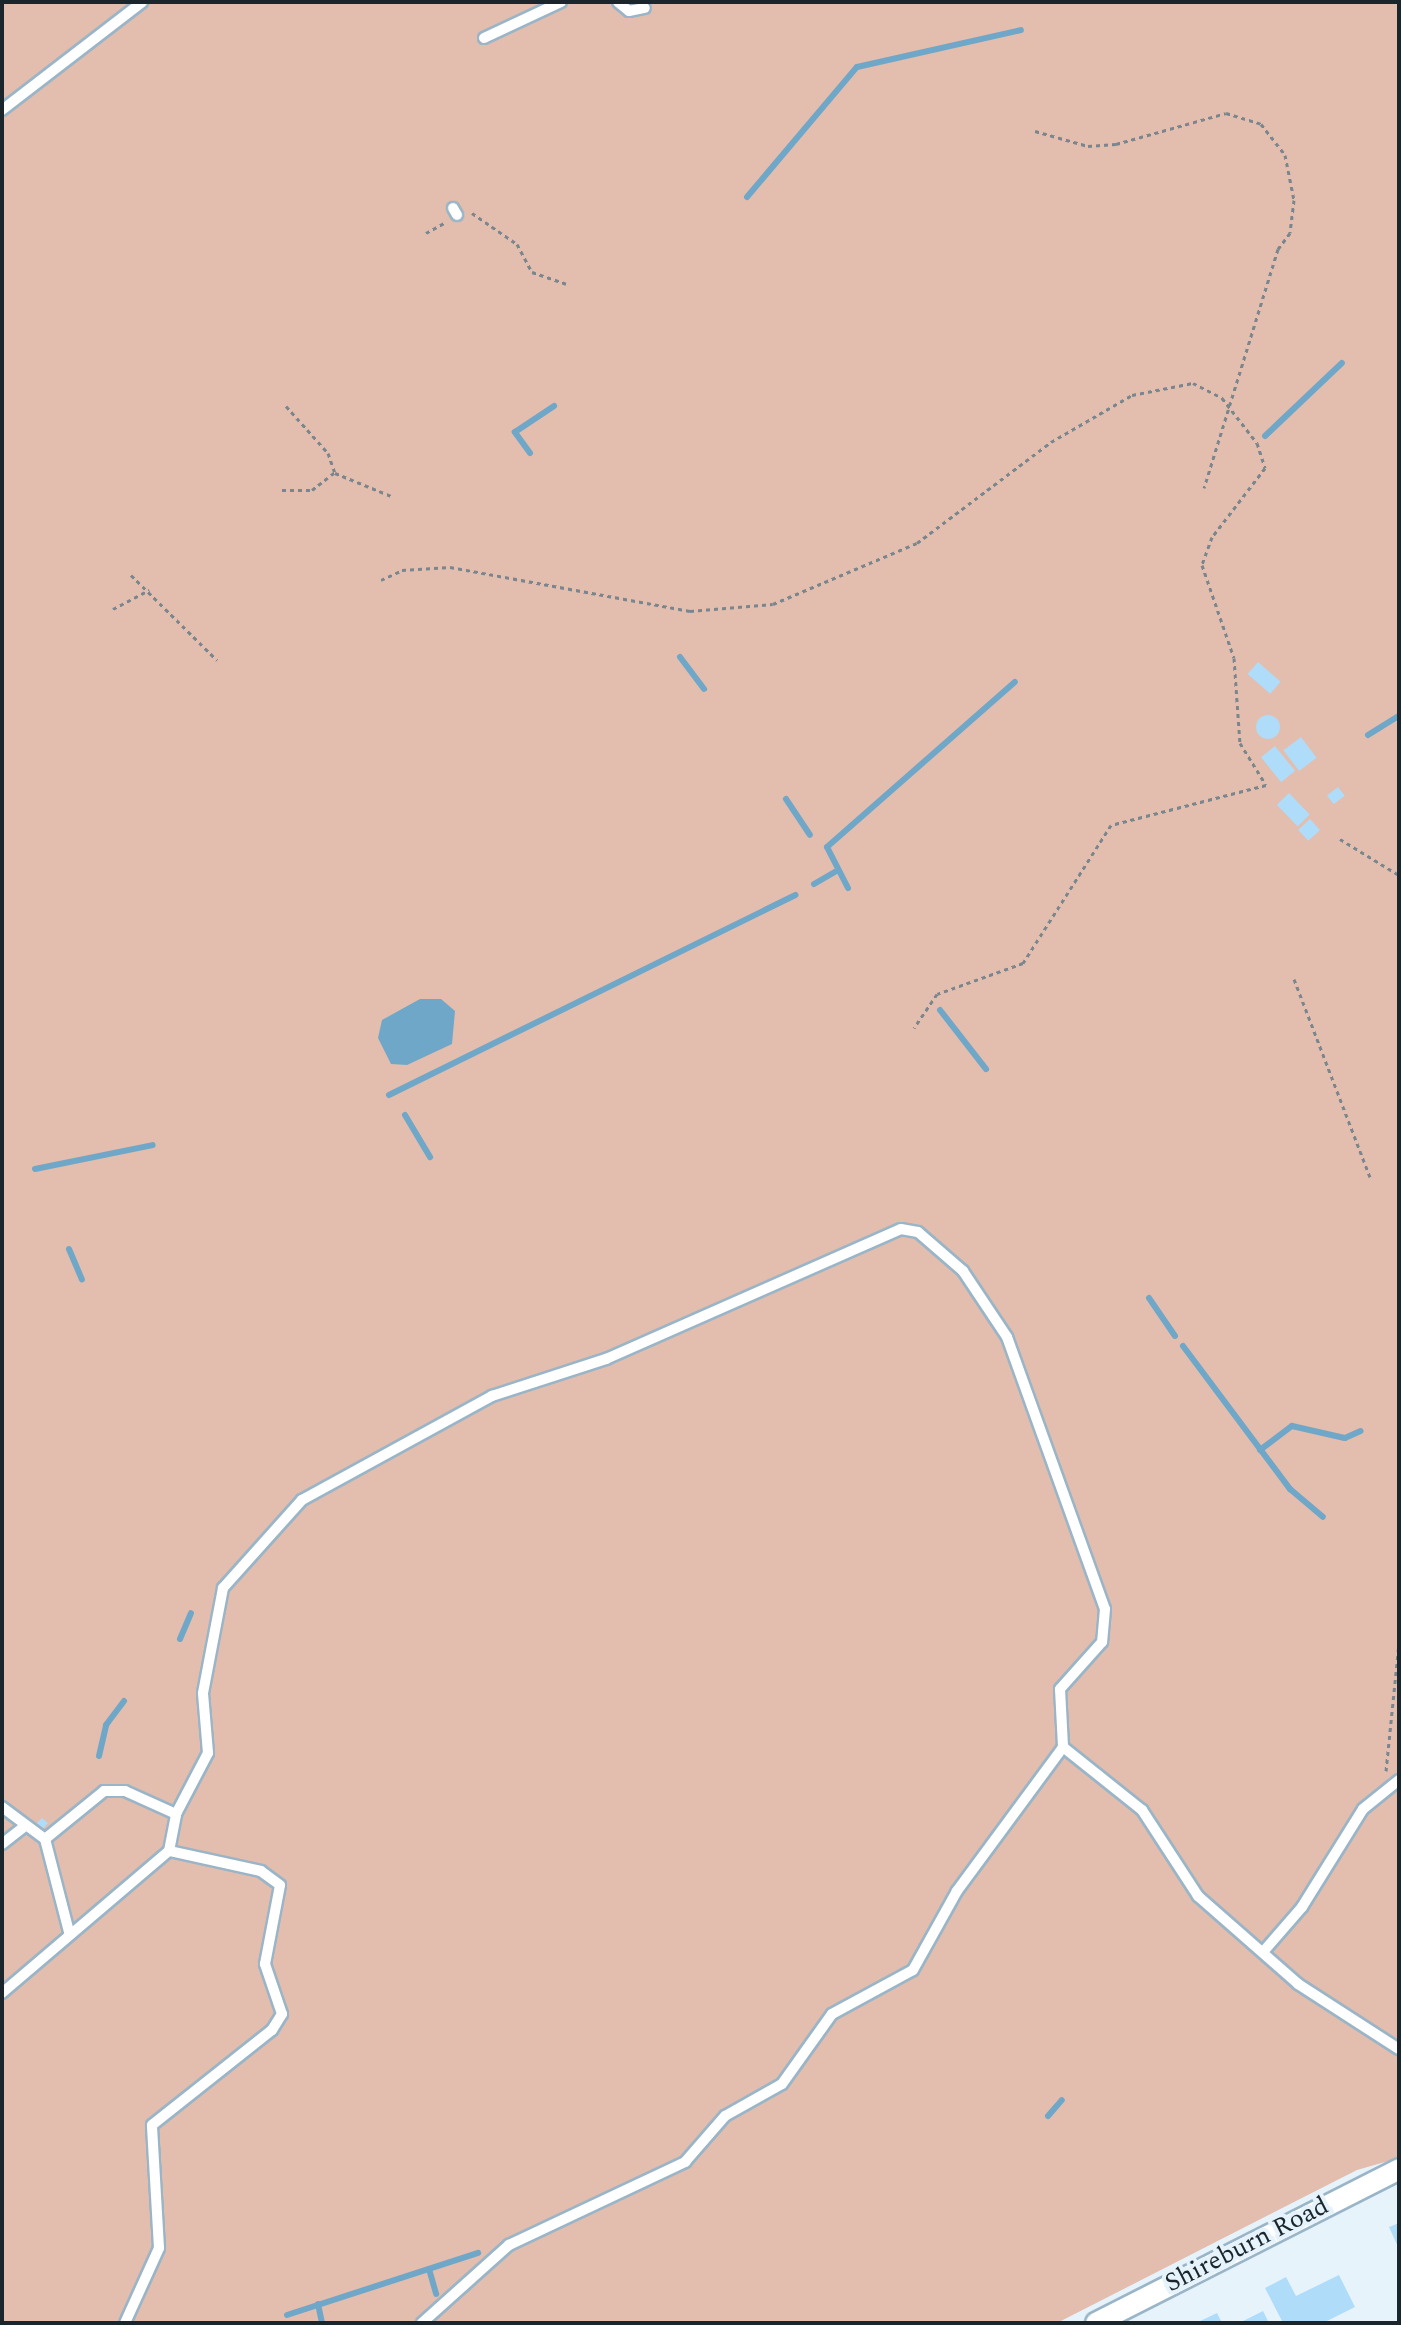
<!DOCTYPE html>
<style>
body{margin:0}
#map{position:relative;width:1401px;height:2325px;overflow:hidden;background:#e7f3fb;font-family:Spectral,serif}
div>[style]{position:absolute}
.green>*{inset:0;background:#e3bdad}
.water>*{inset:0;background:#6fa7c9}
.stream>*{height:6px;margin:-3px;padding:0 3px;transform-origin:3px;border-radius:3px;background:#6fa7c9}
.building>*{inset:0;background:#afdcf9;transform-origin:0 0}
.round{border-radius:50%}
.path>*{height:3px;margin-top:-1.5px;transform-origin:0;background:repeating-linear-gradient(90deg,#7a868d 0 4px,transparent 0 8px)}
.roads{filter:drop-shadow(2px 0 #99b5c7) drop-shadow(-2px 0 #99b5c7) drop-shadow(0 2px #99b5c7) drop-shadow(0 -2px #99b5c7)}
.lane>*{height:10px;margin:-5px;padding:0 5px;transform-origin:5px;border-radius:5px;background:#fff}
.street>*{height:20px;margin:-10px;padding:0 10px;transform-origin:10px;border-radius:10px;background:#fff}
span{translate:-50% -50%;white-space:nowrap;text-align:center;line-height:1.15;-webkit-text-stroke:8px #e7f3fb;paint-order:stroke}
.street-label{font-size:26px;color:#1a252c}
.frame{position:absolute;inset:0;border:4px solid #1a252c;pointer-events:none}
</style>
<div id="map">
<div class="green">
<i style="clip-path:polygon(2px 2px,1399px 2px,1399px 2158px,1357px 2170px,1057px 2323px,2px 2323px)"></i>
</div>
<div class="water">
<i style="clip-path:polygon(420px 999px,441px 999px,455px 1011px,452px 1044px,407px 1065px,391px 1064px,378px 1038px,382px 1020px)"></i>
</div>
<div class="stream">
<i style="left:747px;top:197px;width:170px;rotate:-49.8deg"></i>
<i style="left:857px;top:67px;width:168px;rotate:-12.7deg"></i>
<i style="left:1265px;top:436px;width:106px;rotate:-43.5deg"></i>
<i style="left:530px;top:453px;width:26px;rotate:-126deg"></i>
<i style="left:515px;top:432px;width:47px;rotate:-33.7deg"></i>
<i style="left:680px;top:657px;width:40px;rotate:53deg"></i>
<i style="left:1368px;top:735px;width:36px;rotate:-32deg"></i>
<i style="left:786px;top:799px;width:43px;rotate:56.3deg"></i>
<i style="left:814px;top:884px;width:24px;rotate:-30deg"></i>
<i style="left:848px;top:888px;width:46px;rotate:-117.1deg"></i>
<i style="left:827px;top:847px;width:250px;rotate:-41.3deg"></i>
<i style="left:940px;top:1010px;width:75px;rotate:52.1deg"></i>
<i style="left:389px;top:1095px;width:453px;rotate:-26.2deg"></i>
<i style="left:405px;top:1115px;width:49px;rotate:59.2deg"></i>
<i style="left:35px;top:1169px;width:120px;rotate:-11.5deg"></i>
<i style="left:69px;top:1249px;width:33px;rotate:67deg"></i>
<i style="left:1149px;top:1298px;width:46px;rotate:55.6deg"></i>
<i style="left:1183px;top:1346px;width:179px;rotate:53.2deg"></i>
<i style="left:1290px;top:1489px;width:43px;rotate:40.3deg"></i>
<i style="left:1260px;top:1450px;width:40px;rotate:-37deg"></i>
<i style="left:1292px;top:1426px;width:54px;rotate:12.8deg"></i>
<i style="left:1345px;top:1438px;width:17px;rotate:-24deg"></i>
<i style="left:180px;top:1639px;width:28px;rotate:-67deg"></i>
<i style="left:99px;top:1756px;width:32px;rotate:-77deg"></i>
<i style="left:106px;top:1725px;width:30px;rotate:-53deg"></i>
<i style="left:1048px;top:2116px;width:21px;rotate:-49deg"></i>
<i style="left:429px;top:2269px;width:26px;rotate:74deg"></i>
<i style="left:318px;top:2304px;width:19px;rotate:78deg"></i>
<i style="left:287px;top:2315px;width:201px;rotate:-18deg"></i>
</div>
<div class="building">
<i style="left:1258px;top:662px;width:30px;height:16px;rotate:41deg"></i>
<i class="round" style="left:1256px;top:715px;width:24px;height:24px"></i>
<i style="left:1301px;top:737px;width:26px;height:22px;rotate:53deg"></i>
<i style="left:1275px;top:746px;width:32px;height:18px;rotate:51deg"></i>
<i style="left:1338px;top:787px;width:11px;height:14px;rotate:52deg"></i>
<i style="left:1289px;top:793px;width:30px;height:17px;rotate:46deg"></i>
<i style="left:1310px;top:819px;width:15px;height:16px;rotate:48deg"></i>
<i style="clip-path:polygon(42px 1818px,48px 1823px,41px 1831px,35px 1825px)"></i>
<i style="clip-path:polygon(1399px 2223px,1399px 2249px,1389px 2227px)"></i>
<i style="clip-path:polygon(1339px 2275px,1355px 2307px,1323px 2323px,1283px 2323px,1265px 2288px,1286px 2277px,1296px 2296px)"></i>
<i style="clip-path:polygon(1263px 2311px,1269px 2323px,1239px 2323px)"></i>
<i style="clip-path:polygon(1217px 2313px,1222px 2323px,1196px 2323px)"></i>
</div>
<div class="path">
<i style="left:1035px;top:131px;width:55px;rotate:15.8deg"></i>
<i style="left:1088px;top:146px;width:28px;rotate:-4deg"></i>
<i style="left:1116px;top:144px;width:114px;rotate:-15.7deg"></i>
<i style="left:1226px;top:113px;width:37px;rotate:17deg"></i>
<i style="left:1261px;top:124px;width:39px;rotate:52deg"></i>
<i style="left:1285px;top:155px;width:46px;rotate:78.7deg"></i>
<i style="left:1294px;top:200px;width:33px;rotate:97deg"></i>
<i style="left:1290px;top:233px;width:20px;rotate:127deg"></i>
<i style="left:1278px;top:249px;width:250px;rotate:107.2deg"></i>
<i style="left:472px;top:213px;width:55px;rotate:34.6deg"></i>
<i style="left:517px;top:244px;width:32px;rotate:62deg"></i>
<i style="left:532px;top:272px;width:36px;rotate:19deg"></i>
<i style="left:426px;top:233px;width:21px;rotate:-29deg"></i>
<i style="left:286px;top:406px;width:63px;rotate:48.2deg"></i>
<i style="left:328px;top:453px;width:21px;rotate:71deg"></i>
<i style="left:335px;top:473px;width:61px;rotate:22.3deg"></i>
<i style="left:282px;top:490px;width:30px"></i>
<i style="left:312px;top:490px;width:29px;rotate:-38deg"></i>
<i style="left:131px;top:575px;width:121px;rotate:44.7deg"></i>
<i style="left:381px;top:580px;width:23px;rotate:-25deg"></i>
<i style="left:402px;top:570px;width:48px;rotate:-3.6deg"></i>
<i style="left:450px;top:567px;width:244px;rotate:10.4deg"></i>
<i style="left:690px;top:611px;width:83px;rotate:-4.8deg"></i>
<i style="left:773px;top:604px;width:156px;rotate:-23deg"></i>
<i style="left:917px;top:543px;width:168px;rotate:-37deg"></i>
<i style="left:1051px;top:442px;width:94px;rotate:-30.1deg"></i>
<i style="left:1132px;top:395px;width:62px;rotate:-11.1deg"></i>
<i style="left:1193px;top:383px;width:33px;rotate:27deg"></i>
<i style="left:1222px;top:398px;width:57px;rotate:52.1deg"></i>
<i style="left:1257px;top:443px;width:26px;rotate:72deg"></i>
<i style="left:1265px;top:468px;width:87px;rotate:127.5deg"></i>
<i style="left:1212px;top:537px;width:30px;rotate:110deg"></i>
<i style="left:1202px;top:565px;width:98px;rotate:71deg"></i>
<i style="left:1234px;top:658px;width:85px;rotate:86deg"></i>
<i style="left:1240px;top:743px;width:49px;rotate:58.2deg"></i>
<i style="left:1266px;top:785px;width:160px;rotate:165.5deg"></i>
<i style="left:1111px;top:825px;width:164px;rotate:122.5deg"></i>
<i style="left:1023px;top:963px;width:91px;rotate:160.2deg"></i>
<i style="left:937px;top:994px;width:41px;rotate:124.1deg"></i>
<i style="left:113px;top:609px;width:41px;rotate:-27.8deg"></i>
<i style="left:1340px;top:839px;width:69px;rotate:31.4deg"></i>
<i style="left:1294px;top:979px;width:212px;rotate:69deg"></i>
<i style="left:1386px;top:1771px;width:129px;rotate:-84.2deg"></i>
</div>
<div class="roads">
<div class="lane">
<i style="left:618px;top:2px;width:14px;rotate:39deg"></i>
<i style="left:629px;top:11px;width:16px;rotate:-11deg"></i>
<i style="left:484px;top:38px;width:85px;rotate:-25.1deg"></i>
<i style="left:2px;top:110px;width:177px;rotate:-37.6deg"></i>
<i style="left:453px;top:208px;width:8px;rotate:60deg"></i>
<i style="left:2px;top:1807px;width:54px;rotate:36.7deg"></i>
<i style="left:45px;top:1839px;width:96px;rotate:75.5deg"></i>
<i style="left:45px;top:1839px;width:76px;rotate:-39.1deg"></i>
<i style="left:104px;top:1791px;width:21px"></i>
<i style="left:125px;top:1791px;width:56px;rotate:24.3deg"></i>
<i style="left:2px;top:1844px;width:28px;rotate:-38deg"></i>
<i style="left:1263px;top:1952px;width:60px;rotate:-49.1deg"></i>
<i style="left:1302px;top:1907px;width:115px;rotate:-58.1deg"></i>
<i style="left:1363px;top:1809px;width:46px;rotate:-38.9deg"></i>
<i style="left:2px;top:1993px;width:219px;rotate:-40.4deg"></i>
<i style="left:169px;top:1851px;width:38px;rotate:-79deg"></i>
<i style="left:176px;top:1814px;width:69px;rotate:-62.3deg"></i>
<i style="left:208px;top:1753px;width:60px;rotate:-94.8deg"></i>
<i style="left:203px;top:1693px;width:107px;rotate:-79.2deg"></i>
<i style="left:223px;top:1588px;width:118px;rotate:-48.1deg"></i>
<i style="left:302px;top:1500px;width:217px;rotate:-28.7deg"></i>
<i style="left:492px;top:1396px;width:120px;rotate:-18deg"></i>
<i style="left:606px;top:1359px;width:322px;rotate:-23.8deg"></i>
<i style="left:901px;top:1229px;width:17px;rotate:10deg"></i>
<i style="left:918px;top:1232px;width:60px;rotate:40.9deg"></i>
<i style="left:963px;top:1271px;width:79px;rotate:56.3deg"></i>
<i style="left:1007px;top:1337px;width:289px;rotate:70.2deg"></i>
<i style="left:1105px;top:1609px;width:33px;rotate:95deg"></i>
<i style="left:1102px;top:1642px;width:63px;rotate:131.8deg"></i>
<i style="left:1060px;top:1689px;width:58px;rotate:87deg"></i>
<i style="left:1063px;top:1747px;width:101px;rotate:38.6deg"></i>
<i style="left:1142px;top:1810px;width:103px;rotate:56.9deg"></i>
<i style="left:1198px;top:1896px;width:133px;rotate:41.3deg"></i>
<i style="left:1298px;top:1984px;width:120px;rotate:32.8deg"></i>
<i style="left:125px;top:2323px;width:82px;rotate:-65.6deg"></i>
<i style="left:159px;top:2248px;width:123px;rotate:-93.3deg"></i>
<i style="left:152px;top:2125px;width:153px;rotate:-38.4deg"></i>
<i style="left:272px;top:2030px;width:19px;rotate:-58deg"></i>
<i style="left:282px;top:2014px;width:53px;rotate:-108.8deg"></i>
<i style="left:265px;top:1964px;width:80px;rotate:-79.2deg"></i>
<i style="left:280px;top:1885px;width:24px;rotate:-144deg"></i>
<i style="left:261px;top:1871px;width:94px;rotate:-167.7deg"></i>
<i style="left:422px;top:2323px;width:117px;rotate:-41.9deg"></i>
<i style="left:509px;top:2245px;width:195px;rotate:-25.2deg"></i>
<i style="left:685px;top:2162px;width:61px;rotate:-49deg"></i>
<i style="left:725px;top:2116px;width:65px;rotate:-29.3deg"></i>
<i style="left:782px;top:2084px;width:86px;rotate:-54.5deg"></i>
<i style="left:832px;top:2014px;width:92px;rotate:-28.5deg"></i>
<i style="left:913px;top:1970px;width:90px;rotate:-60.9deg"></i>
<i style="left:957px;top:1891px;width:179px;rotate:-53.6deg"></i>
</div>
<div class="street">
<i style="left:1096px;top:2323px;width:340px;rotate:-26.9deg"></i>
</div>
</div>
<div class="street-label">
<span style="left:1247px;top:2245px;rotate:-27deg">Shireburn Road</span>
</div>
<div class="frame"></div>
</div>
